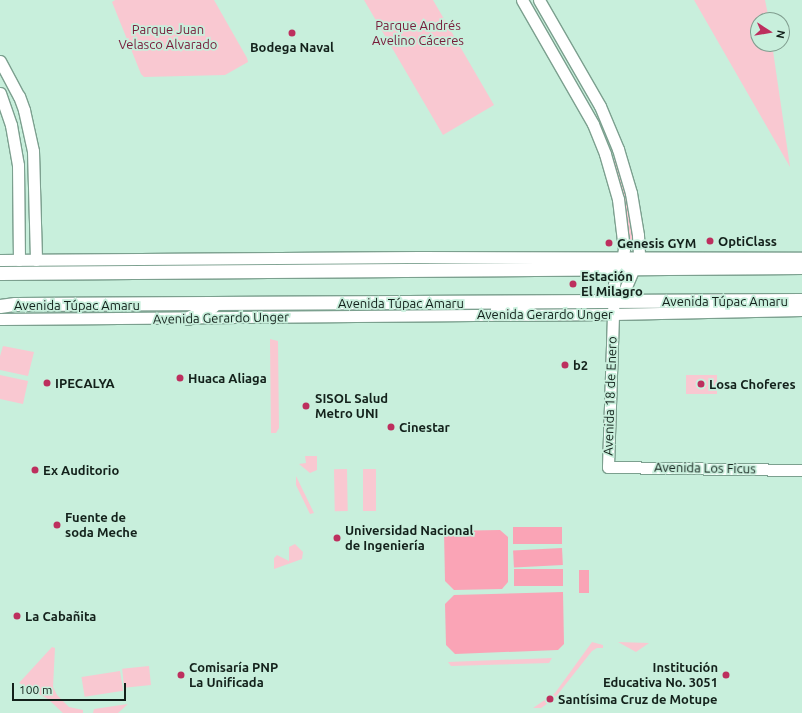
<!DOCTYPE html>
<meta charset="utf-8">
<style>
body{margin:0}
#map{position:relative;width:802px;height:713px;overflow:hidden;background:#c8efdc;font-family:Ubuntu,sans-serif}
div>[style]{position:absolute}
.green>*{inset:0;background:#f9c8d1;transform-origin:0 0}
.water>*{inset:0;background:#faa4b6;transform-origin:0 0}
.roads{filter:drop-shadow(1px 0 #7ca08f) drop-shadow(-1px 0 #7ca08f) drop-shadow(0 1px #7ca08f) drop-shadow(0 -1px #7ca08f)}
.secondary>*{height:11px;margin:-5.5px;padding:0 5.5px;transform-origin:5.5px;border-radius:5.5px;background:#fff}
.primary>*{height:13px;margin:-6.5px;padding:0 6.5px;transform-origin:6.5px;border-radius:6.5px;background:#fff}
.dots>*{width:11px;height:11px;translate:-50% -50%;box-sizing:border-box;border:2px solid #c8efdc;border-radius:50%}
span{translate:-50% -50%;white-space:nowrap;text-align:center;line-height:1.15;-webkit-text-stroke:3.5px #c8efdc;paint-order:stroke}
.park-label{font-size:13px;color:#771b39}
.poi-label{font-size:13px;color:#13211b;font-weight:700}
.left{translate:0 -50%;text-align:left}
.right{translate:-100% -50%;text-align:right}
.street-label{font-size:13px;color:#13211b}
.north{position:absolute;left:750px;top:12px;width:40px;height:40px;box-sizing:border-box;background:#c8efdc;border:1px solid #809d8f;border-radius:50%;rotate:102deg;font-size:11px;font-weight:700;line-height:16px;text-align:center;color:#13211b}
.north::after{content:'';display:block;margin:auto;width:14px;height:18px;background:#bd2f5e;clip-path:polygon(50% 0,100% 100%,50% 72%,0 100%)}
.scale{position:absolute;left:12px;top:683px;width:114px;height:18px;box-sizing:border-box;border:2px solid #13211b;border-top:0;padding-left:5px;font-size:12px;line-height:14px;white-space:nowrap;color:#13211b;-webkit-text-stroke:3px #c8efdc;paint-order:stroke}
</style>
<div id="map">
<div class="green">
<i style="clip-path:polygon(115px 0,214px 0,247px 58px,248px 62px,225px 75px,144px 77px,141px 74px,112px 2px)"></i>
<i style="clip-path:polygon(364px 0,433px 0,494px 105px,443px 135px)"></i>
<i style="clip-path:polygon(694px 0,765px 0,769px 20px,758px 20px,758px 44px,772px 44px,790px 167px)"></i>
<i style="clip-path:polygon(614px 160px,617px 161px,626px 185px,635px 245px,629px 246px,613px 161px)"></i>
<i style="clip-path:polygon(270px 339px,278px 341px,279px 428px,276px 433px,271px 433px)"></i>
<i style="clip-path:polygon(3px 346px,34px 352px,28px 376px,0 370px,0 356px)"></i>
<i style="clip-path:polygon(0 375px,28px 381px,23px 404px,0 399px)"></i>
<i style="left:686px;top:375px;width:31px;height:19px"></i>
<i style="clip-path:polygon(305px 456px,317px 456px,317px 470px,310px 473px,299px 464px,306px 463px)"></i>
<i style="left:347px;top:469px;width:42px;height:13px;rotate:89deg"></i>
<i style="left:363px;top:469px;width:13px;height:42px"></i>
<i style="clip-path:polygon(296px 476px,314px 513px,310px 514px,296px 485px)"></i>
<i style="clip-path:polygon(295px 544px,303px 552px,302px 559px,274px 569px,274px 558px,277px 555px,289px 561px,289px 547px)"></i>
<i style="clip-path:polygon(592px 642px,603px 645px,603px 648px,597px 648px,592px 651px,554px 699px,541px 708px,533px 708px,555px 693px)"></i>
<i style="clip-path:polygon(618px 642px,649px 643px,636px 652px)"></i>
<i style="clip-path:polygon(52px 647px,55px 648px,53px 687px,57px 695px,69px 707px,83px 710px,83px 713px,63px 713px,48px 699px,19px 683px)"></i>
<i style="clip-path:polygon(552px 658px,549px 663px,451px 666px,448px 662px)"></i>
<i style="left:149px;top:666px;width:19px;height:27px;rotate:84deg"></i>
<i style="left:120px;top:671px;width:20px;height:39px;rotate:81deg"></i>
<i style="clip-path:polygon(128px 704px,118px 713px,93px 713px,94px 709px)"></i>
</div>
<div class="water">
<i style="left:562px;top:527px;width:17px;height:49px;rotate:90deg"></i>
<i style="clip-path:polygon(500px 530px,508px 537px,508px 582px,502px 589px,454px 590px,445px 581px,444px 531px)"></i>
<i style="left:562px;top:548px;width:17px;height:49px;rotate:87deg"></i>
<i style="left:563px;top:569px;width:17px;height:49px;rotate:90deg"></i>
<i style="left:579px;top:570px;width:10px;height:23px"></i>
<i style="clip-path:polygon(563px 592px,564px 644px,558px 650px,455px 654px,446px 645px,445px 604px,454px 595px)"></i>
</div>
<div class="roads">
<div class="secondary">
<i style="left:522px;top:0;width:143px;rotate:60.2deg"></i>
<i style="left:593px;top:124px;width:32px;rotate:68deg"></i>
<i style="left:605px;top:154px;width:47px;rotate:73.9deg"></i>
<i style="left:618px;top:199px;width:50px;rotate:83.2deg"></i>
<i style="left:624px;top:249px;width:11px;rotate:100deg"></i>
<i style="left:622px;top:260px;width:15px;rotate:113deg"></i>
<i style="left:616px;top:274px;width:11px;rotate:100deg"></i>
<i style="left:614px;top:285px;width:182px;rotate:91.9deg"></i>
<i style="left:608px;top:467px;width:194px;rotate:0.9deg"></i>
<i style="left:539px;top:0;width:122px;rotate:60.1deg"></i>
<i style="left:600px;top:106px;width:47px;rotate:67.3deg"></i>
<i style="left:618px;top:149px;width:46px;rotate:73.5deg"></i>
<i style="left:631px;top:193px;width:43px;rotate:80.5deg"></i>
<i style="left:638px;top:235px;width:21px;rotate:87deg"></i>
<i style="left:639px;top:256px;width:38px;rotate:113deg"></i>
<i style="left:624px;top:291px;width:15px;rotate:138deg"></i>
<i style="left:0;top:61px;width:40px;rotate:62deg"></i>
<i style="left:19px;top:96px;width:15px;rotate:70deg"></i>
<i style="left:24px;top:110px;width:42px;rotate:77.6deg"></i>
<i style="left:33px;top:151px;width:109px;rotate:88.4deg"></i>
<i style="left:0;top:93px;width:34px;rotate:71deg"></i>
<i style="left:11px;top:125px;width:41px;rotate:80.1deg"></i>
<i style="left:18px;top:165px;width:95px;rotate:89.4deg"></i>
<i style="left:0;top:260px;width:419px;rotate:-0.4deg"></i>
<i style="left:419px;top:257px;width:383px;rotate:0.1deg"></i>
<i style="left:0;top:319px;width:613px;rotate:-0.47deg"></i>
<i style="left:613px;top:314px;width:189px;rotate:-1.2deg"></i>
</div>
<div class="primary">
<i style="left:0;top:273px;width:802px;rotate:-0.43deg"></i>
<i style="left:0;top:306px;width:15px;rotate:-8deg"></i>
<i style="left:15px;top:304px;width:787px;rotate:-0.29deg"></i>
<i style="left:497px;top:309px;width:35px;rotate:8deg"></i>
<i style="left:188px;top:318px;width:28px;rotate:-26deg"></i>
</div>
</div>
<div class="dots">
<i style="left:292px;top:33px;background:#bd2f5e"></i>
<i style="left:710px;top:241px;background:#bd2f5e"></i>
<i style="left:609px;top:243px;background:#bd2f5e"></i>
<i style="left:573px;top:284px;background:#bd2f5e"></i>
<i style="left:565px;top:365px;background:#bd2f5e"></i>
<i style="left:180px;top:378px;background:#bd2f5e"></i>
<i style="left:47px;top:383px;background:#bd2f5e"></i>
<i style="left:701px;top:384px;background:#bd2f5e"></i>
<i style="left:306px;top:406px;background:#bd2f5e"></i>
<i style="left:391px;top:427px;background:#bd2f5e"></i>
<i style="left:35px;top:470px;background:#bd2f5e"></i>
<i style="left:57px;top:525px;background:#bd2f5e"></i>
<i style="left:337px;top:538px;background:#bd2f5e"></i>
<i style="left:17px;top:616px;background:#bd2f5e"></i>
<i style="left:181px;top:675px;background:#bd2f5e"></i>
<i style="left:726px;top:675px;background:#bd2f5e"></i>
<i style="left:550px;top:699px;background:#bd2f5e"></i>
</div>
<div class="park-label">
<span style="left:418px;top:33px">Parque Andrés<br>Avelino Cáceres</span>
<span style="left:168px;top:37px">Parque Juan<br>Velasco Alvarado</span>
</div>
<div class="poi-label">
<span style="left:292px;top:47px">Bodega Naval</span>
<span class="left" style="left:718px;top:241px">OptiClass</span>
<span class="left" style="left:617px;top:243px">Genesis GYM</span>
<span class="left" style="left:581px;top:284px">Estación<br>El Milagro</span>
<span class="left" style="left:573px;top:365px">b2</span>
<span class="left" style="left:188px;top:378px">Huaca Aliaga</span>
<span class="left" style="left:55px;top:383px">IPECALYA</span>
<span class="left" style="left:709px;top:384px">Losa Choferes</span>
<span class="left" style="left:315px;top:406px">SISOL Salud<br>Metro UNI</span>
<span class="left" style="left:399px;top:427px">Cinestar</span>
<span class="left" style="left:43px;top:470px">Ex Auditorio</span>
<span class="left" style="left:65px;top:525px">Fuente de<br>soda Meche</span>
<span class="left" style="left:345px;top:538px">Universidad Nacional<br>de Ingeniería</span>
<span class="left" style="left:25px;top:616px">La Cabañita</span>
<span class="left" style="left:189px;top:675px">Comisaría PNP<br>La Unificada</span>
<span class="right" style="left:718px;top:675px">Institución<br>Educativa No. 3051</span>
<span class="left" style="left:558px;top:699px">Santísima Cruz de Motupe</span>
</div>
<div class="street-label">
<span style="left:725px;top:301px">Avenida Túpac Amaru</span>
<span style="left:401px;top:303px">Avenida Túpac Amaru</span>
<span style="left:77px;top:305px">Avenida Túpac Amaru</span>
<span style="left:545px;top:314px">Avenida Gerardo Unger</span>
<span style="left:221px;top:318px;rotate:-1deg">Avenida Gerardo Unger</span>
<span style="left:610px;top:396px;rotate:-88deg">Avenida 18 de Enero</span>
<span style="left:705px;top:468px;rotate:1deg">Avenida Los Ficus</span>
</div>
<div class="north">N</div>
<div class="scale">100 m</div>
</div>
